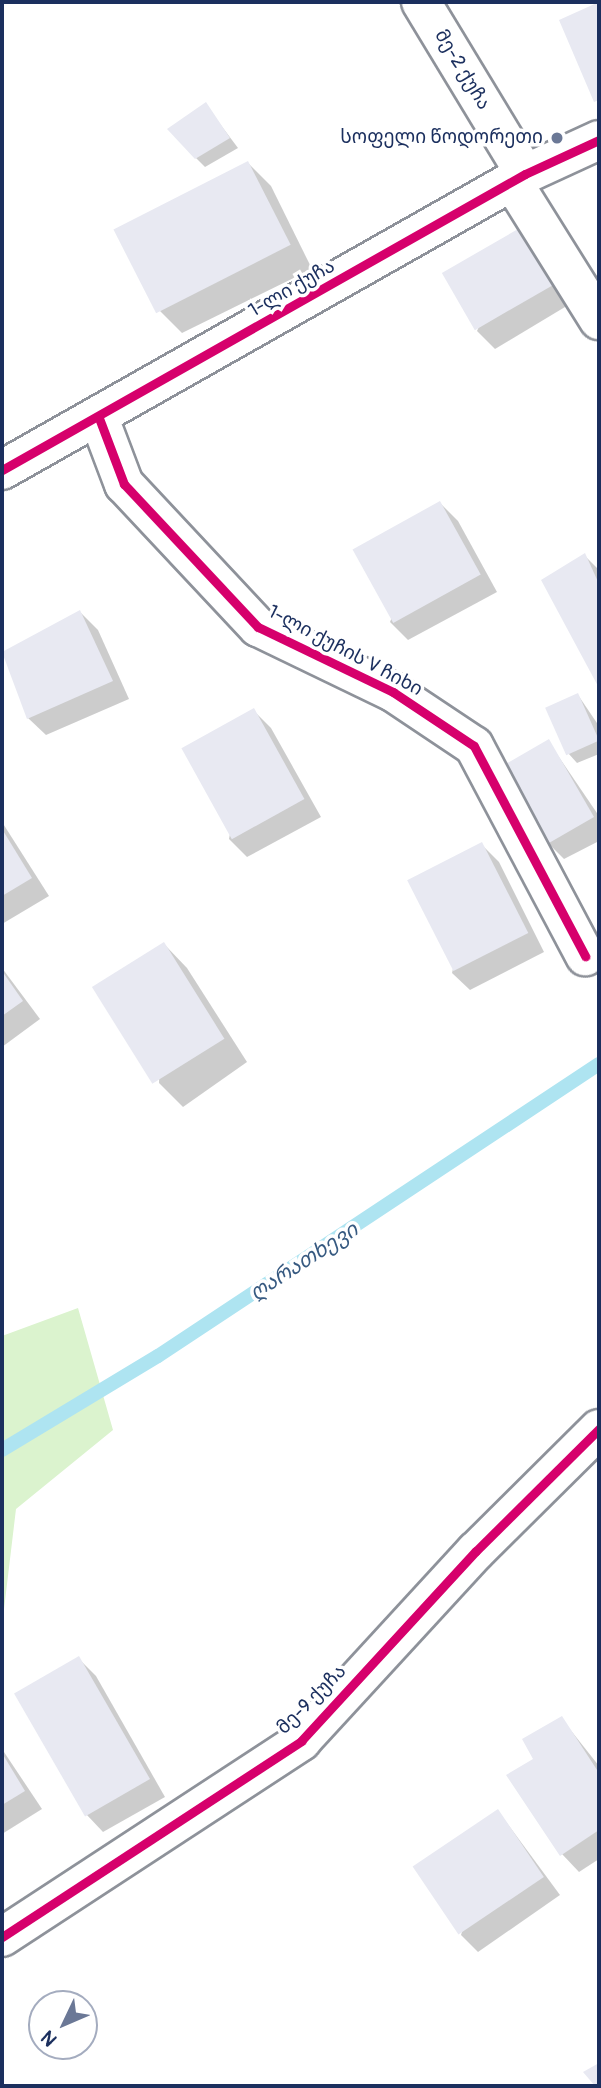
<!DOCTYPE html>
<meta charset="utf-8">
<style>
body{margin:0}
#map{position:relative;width:601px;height:2088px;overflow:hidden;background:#fff;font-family:Pangolin,"Noto Sans Georgian",sans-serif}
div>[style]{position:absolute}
.green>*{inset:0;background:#dbf3ce}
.shadow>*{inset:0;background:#0003}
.stream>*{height:14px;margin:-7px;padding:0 7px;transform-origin:7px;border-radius:7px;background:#aee4f1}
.building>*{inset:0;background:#e8e9f2;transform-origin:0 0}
.roads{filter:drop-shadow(2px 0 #8e929a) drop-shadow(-2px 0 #8e929a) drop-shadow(0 2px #8e929a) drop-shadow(0 -2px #8e929a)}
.minor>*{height:38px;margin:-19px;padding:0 19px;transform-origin:19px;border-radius:19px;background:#fff}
.cycleway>*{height:9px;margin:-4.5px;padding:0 4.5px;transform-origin:4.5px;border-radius:4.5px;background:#d6006c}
.dots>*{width:19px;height:19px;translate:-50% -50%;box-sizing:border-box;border:4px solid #fff;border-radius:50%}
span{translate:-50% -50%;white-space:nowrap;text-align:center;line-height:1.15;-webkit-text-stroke:7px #fff;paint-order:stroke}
.street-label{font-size:19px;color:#1b2f5e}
.poi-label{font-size:19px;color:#1b2f5e}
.right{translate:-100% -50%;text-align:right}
.water-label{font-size:21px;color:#375a81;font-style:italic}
.frame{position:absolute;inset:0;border:4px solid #1b2f5e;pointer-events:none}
.north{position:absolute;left:28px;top:1990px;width:70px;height:70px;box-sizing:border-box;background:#fff;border:2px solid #a4acbf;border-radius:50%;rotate:226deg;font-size:19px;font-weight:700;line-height:28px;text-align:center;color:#1b2f5e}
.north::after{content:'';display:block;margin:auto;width:24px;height:32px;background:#6b7896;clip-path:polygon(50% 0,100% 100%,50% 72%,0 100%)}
</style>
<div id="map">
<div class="green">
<i style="clip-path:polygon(78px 1308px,113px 1430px,16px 1509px,2px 1626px,2px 1336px)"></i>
</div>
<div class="shadow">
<i style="clip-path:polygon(599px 3px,599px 105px,562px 20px)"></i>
<i style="clip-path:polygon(205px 104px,238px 148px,205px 167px,196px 158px)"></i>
<i style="clip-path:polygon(248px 163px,271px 186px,312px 269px,182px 333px,159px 310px)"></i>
<i style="clip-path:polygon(525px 227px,575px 301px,495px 349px,477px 331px)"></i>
<i style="clip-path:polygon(440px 503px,458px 521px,497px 592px,408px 640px,390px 622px)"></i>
<i style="clip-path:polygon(585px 556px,599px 570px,599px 684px,543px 581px)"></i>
<i style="clip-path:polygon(80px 612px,98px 630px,129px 699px,46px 735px,28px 718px)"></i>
<i style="clip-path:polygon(578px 695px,599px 726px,599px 754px,577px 763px,568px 753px)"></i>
<i style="clip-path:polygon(254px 711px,271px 728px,321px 817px,247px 857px,229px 839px)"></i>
<i style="clip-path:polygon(548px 741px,599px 816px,599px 841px,564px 859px,546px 841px)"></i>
<i style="clip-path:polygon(2px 822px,49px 896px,2px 924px)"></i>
<i style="clip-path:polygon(481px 844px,499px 862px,544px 952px,470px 990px,452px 973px)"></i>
<i style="clip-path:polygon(164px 944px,187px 968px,247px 1062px,183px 1107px,159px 1083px)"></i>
<i style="clip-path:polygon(2px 968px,40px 1019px,2px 1047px)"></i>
<i style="clip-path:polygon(78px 1658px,96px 1676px,165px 1797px,103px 1832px,86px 1814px)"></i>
<i style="clip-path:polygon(561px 1718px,599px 1766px,599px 1859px,579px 1872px,562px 1854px,535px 1759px)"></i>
<i style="clip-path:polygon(2px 1749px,42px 1809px,2px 1834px)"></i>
<i style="clip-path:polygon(498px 1811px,560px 1895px,478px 1952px,461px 1935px)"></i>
</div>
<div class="stream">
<i style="left:2px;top:1450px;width:182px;rotate:-31.1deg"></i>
<i style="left:158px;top:1356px;width:529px;rotate:-33.51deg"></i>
</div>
<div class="building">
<i style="clip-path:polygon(599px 2px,599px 100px,594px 102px,559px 20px)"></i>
<i style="clip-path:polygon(206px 102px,230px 138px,195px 159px,167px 129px)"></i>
<i style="left:248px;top:161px;width:94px;height:151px;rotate:63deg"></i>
<i style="left:525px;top:225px;width:66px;height:96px;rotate:60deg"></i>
<i style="left:440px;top:501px;width:84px;height:100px;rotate:61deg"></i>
<i style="clip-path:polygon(585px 553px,599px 584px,599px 688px,541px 580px)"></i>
<i style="clip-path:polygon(80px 610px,113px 681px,27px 719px,2px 652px)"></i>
<i style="left:578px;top:693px;width:52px;height:36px;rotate:66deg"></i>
<i style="left:254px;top:708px;width:104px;height:83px;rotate:61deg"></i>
<i style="left:549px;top:739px;width:90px;height:56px;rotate:60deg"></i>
<i style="clip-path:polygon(2px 829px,32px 878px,2px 896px)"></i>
<i style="left:482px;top:842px;width:102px;height:84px;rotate:63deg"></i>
<i style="left:164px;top:942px;width:114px;height:85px;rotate:58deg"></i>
<i style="clip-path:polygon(2px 971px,23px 1001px,2px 1016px)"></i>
<i style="left:79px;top:1656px;width:142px;height:75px;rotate:60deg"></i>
<i style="clip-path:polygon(562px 1716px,599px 1773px,599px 1830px,560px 1856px,506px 1775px,533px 1759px,522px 1739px)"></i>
<i style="clip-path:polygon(2px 1753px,25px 1791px,2px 1805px)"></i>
<i style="left:498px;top:1809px;width:82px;height:103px;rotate:56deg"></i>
<i style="clip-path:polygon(599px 2063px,599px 2086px,595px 2086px,583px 2072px)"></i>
</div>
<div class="roads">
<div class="minor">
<i style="left:421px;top:2px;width:201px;rotate:58.8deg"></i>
<i style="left:512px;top:181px;width:164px;rotate:58deg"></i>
<i style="left:99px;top:418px;width:71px;rotate:69.3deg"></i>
<i style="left:124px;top:484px;width:196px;rotate:46.9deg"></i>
<i style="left:258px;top:627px;width:150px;rotate:25.7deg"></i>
<i style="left:393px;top:692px;width:97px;rotate:33.7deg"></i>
<i style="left:474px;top:746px;width:238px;rotate:62.1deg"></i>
<i style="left:2px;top:470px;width:601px;rotate:-29.51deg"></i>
<i style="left:525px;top:174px;width:81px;rotate:-24.7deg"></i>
<i style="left:2px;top:1937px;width:358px;rotate:-33.2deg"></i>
<i style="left:301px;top:1741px;width:258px;rotate:-47.4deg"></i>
<i style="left:476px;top:1551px;width:173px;rotate:-44.8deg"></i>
</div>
</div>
<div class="cycleway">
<i style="left:99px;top:418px;width:71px;rotate:69.3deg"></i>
<i style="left:124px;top:484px;width:196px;rotate:46.9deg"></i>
<i style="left:258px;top:627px;width:150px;rotate:25.7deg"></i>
<i style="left:393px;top:692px;width:97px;rotate:33.7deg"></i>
<i style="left:474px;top:746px;width:238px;rotate:62.1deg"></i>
<i style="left:2px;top:470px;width:601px;rotate:-29.51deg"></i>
<i style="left:525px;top:174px;width:81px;rotate:-24.7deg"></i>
<i style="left:2px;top:1937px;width:358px;rotate:-33.2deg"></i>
<i style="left:301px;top:1741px;width:258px;rotate:-47.4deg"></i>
<i style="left:476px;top:1551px;width:173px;rotate:-44.8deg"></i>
</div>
<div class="dots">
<i style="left:557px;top:138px;background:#6b7896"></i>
</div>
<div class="street-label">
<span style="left:462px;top:70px;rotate:59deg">მე-2 ქუჩა</span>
<span style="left:292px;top:289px;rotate:-30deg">1-ლი ქუჩა</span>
<span style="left:345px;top:651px;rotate:28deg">1-ლი ქუჩის V ჩიხი</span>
<span style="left:312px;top:1700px;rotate:-45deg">მე-9 ქუჩა</span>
</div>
<div class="poi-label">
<span class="right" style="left:543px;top:138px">სოფელი წოდორეთი</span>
</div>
<div class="water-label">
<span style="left:304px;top:1262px;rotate:-33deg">ღარათხევი</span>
</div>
<div class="frame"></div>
<div class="north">N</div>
</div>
